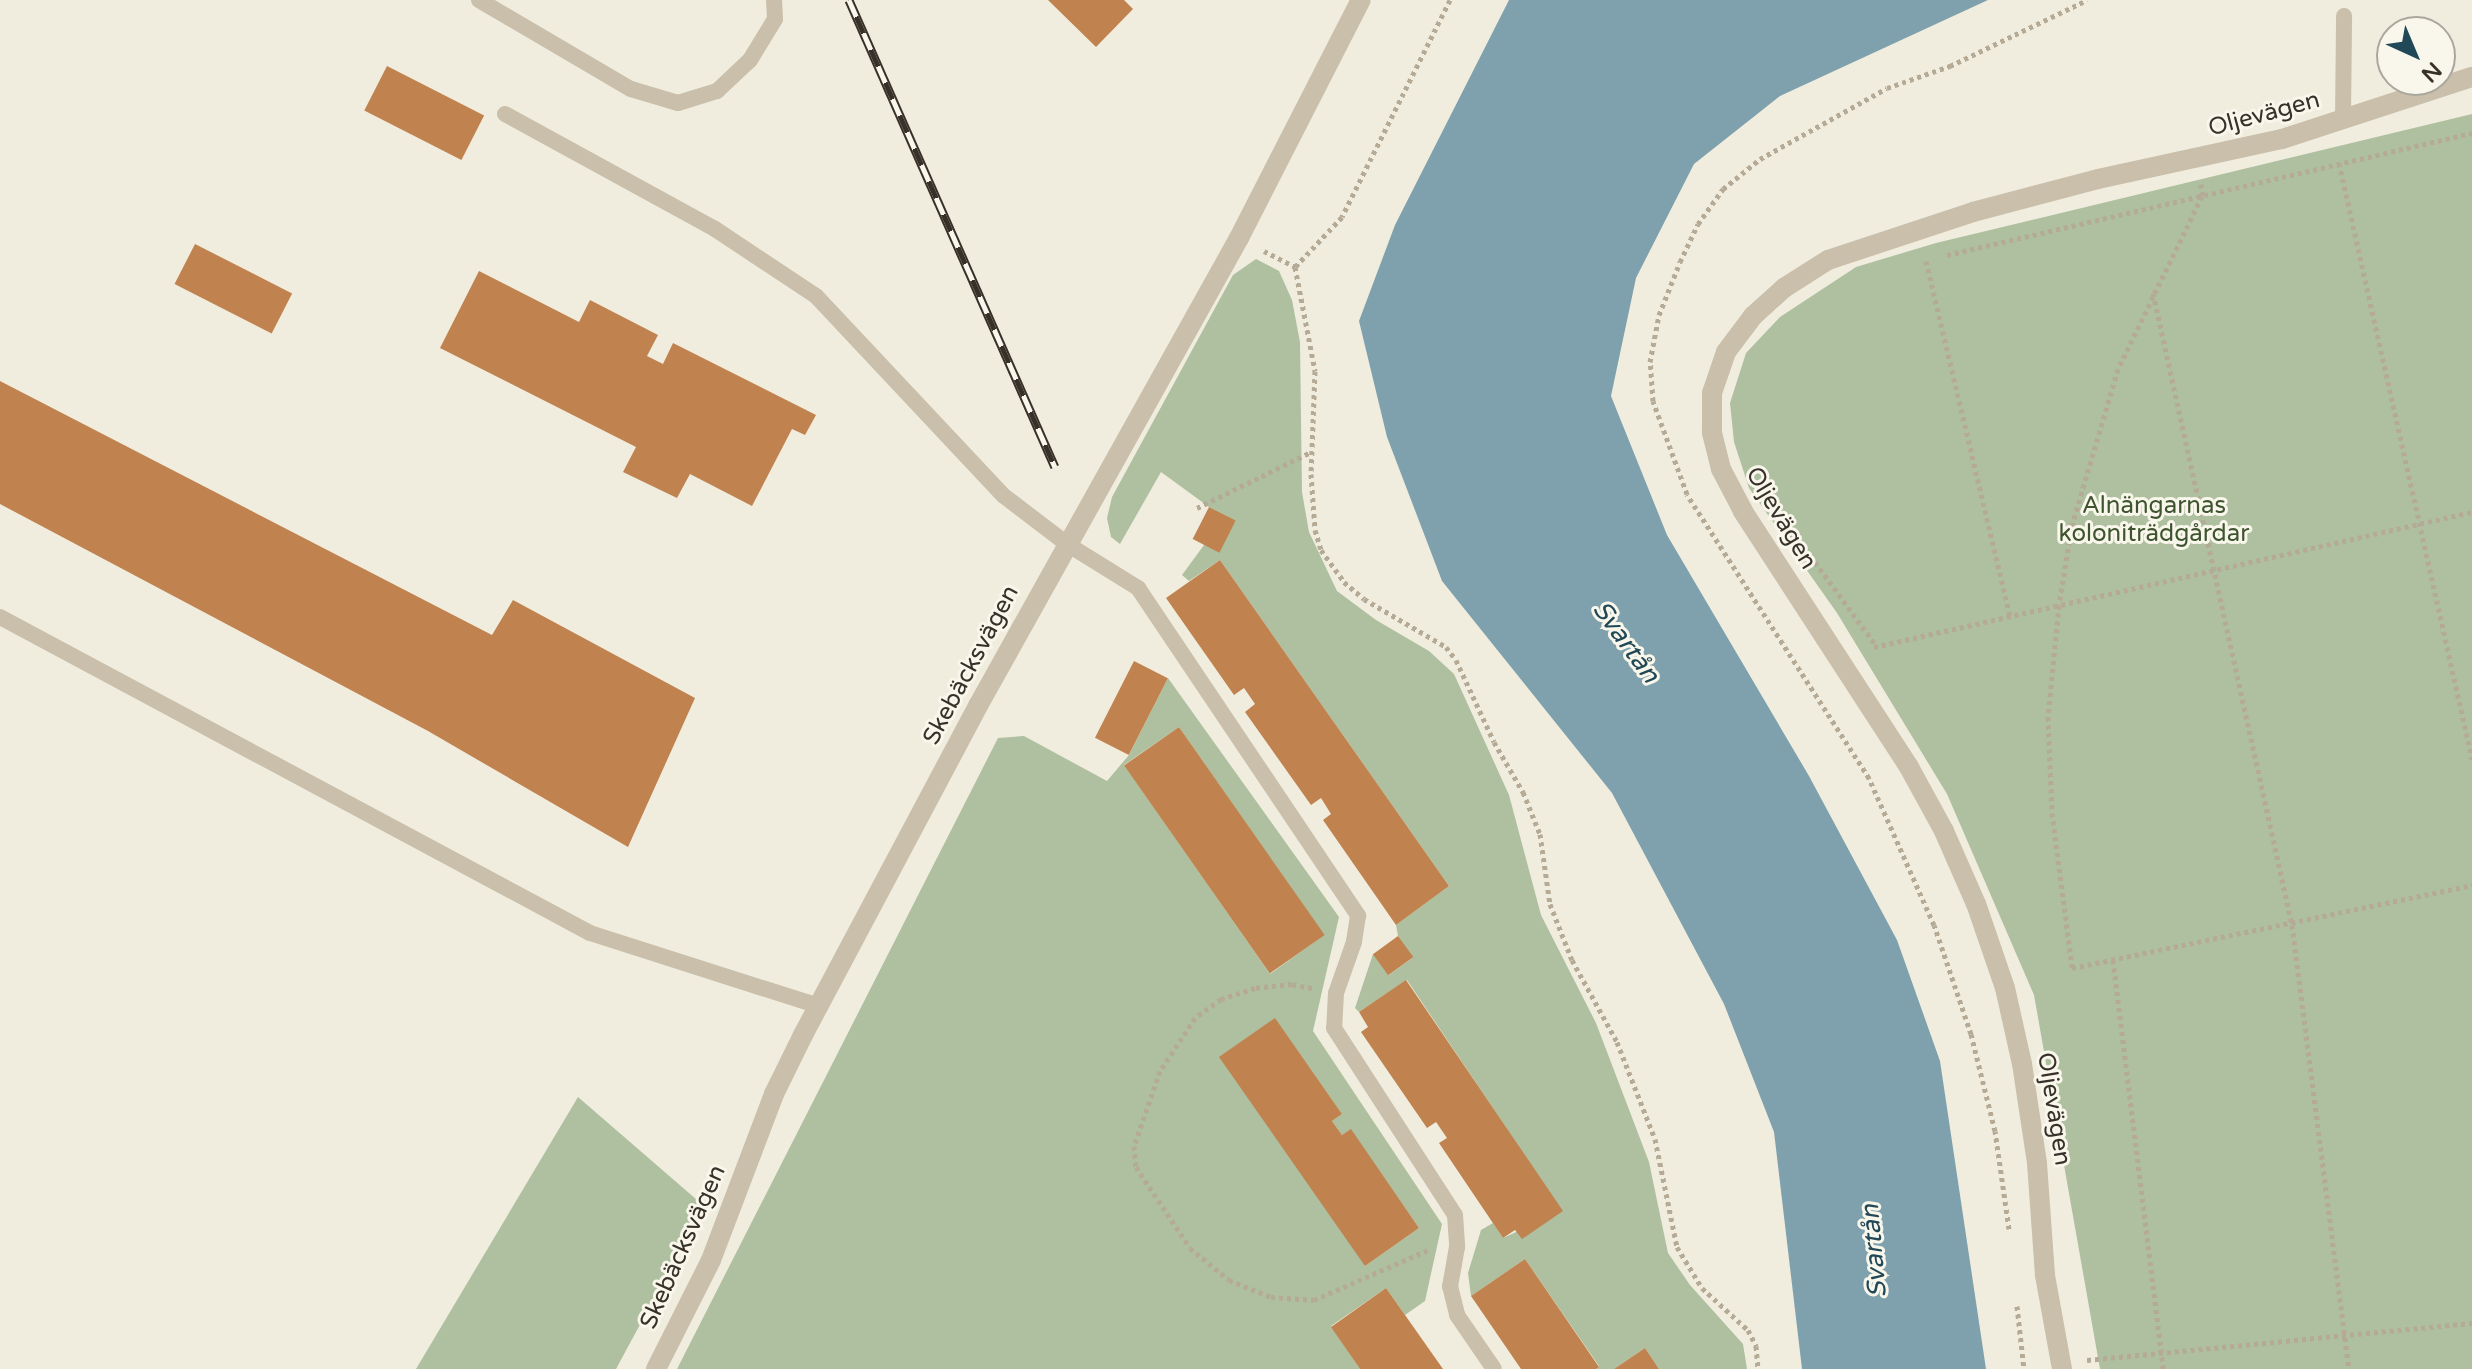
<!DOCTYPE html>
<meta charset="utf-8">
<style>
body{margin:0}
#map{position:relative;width:2472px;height:1369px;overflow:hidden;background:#f1edde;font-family:"Varela Round",sans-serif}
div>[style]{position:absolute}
.green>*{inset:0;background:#aec09f}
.water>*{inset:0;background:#7fa1ad}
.building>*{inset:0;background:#c0824e;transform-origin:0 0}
.path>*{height:5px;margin-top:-2.5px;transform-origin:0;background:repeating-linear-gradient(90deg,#b5aa95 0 4px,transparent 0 8px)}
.service>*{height:16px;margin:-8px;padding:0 8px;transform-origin:8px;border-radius:8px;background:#c9bfab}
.minor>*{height:20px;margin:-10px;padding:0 10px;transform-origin:10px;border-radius:10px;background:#c9bfab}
.rail>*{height:9px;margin-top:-4.5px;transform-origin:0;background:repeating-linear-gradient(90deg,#f9f6eb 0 18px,#37312a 0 36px);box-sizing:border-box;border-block:2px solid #37312a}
span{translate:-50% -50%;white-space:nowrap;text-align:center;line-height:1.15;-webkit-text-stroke:6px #f9f6eb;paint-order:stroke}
.street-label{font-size:24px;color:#37312a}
.park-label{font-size:24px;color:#3e542f}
.water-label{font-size:26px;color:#214857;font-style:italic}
.north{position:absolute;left:2376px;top:16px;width:80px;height:80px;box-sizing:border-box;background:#f9f6eb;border:2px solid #aba79e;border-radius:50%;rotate:136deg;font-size:22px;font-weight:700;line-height:32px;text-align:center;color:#37312a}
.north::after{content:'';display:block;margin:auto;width:28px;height:36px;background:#214857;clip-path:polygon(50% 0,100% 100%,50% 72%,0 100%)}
</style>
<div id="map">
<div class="green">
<i style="clip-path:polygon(2472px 114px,2472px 1369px,2100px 1369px,2034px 995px,1947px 794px,1837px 613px,1749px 488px,1734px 442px,1730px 403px,1746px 353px,1780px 317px,1856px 267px,1936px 243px)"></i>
<i style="clip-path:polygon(1256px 259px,1279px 271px,1292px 300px,1300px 342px,1302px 492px,1309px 532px,1337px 591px,1376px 620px,1429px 651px,1454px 674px,1509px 795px,1541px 915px,1596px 1023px,1649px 1162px,1668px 1253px,1690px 1285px,1743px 1344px,1747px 1369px,1659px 1369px,1645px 1348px,1614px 1369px,1596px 1369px,1599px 1366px,1525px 1259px,1471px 1296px,1468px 1273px,1481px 1230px,1493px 1223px,1503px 1238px,1562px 1211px,1407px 980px,1359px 1012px,1355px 1008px,1373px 954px,1389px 975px,1412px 958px,1398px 936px,1396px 925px,1449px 886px,1220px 560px,1189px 581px,1182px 575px,1204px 545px,1236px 521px,1209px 507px,1161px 472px,1120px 544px,1111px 537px,1107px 518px,1112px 497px,1233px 275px)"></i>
<i style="clip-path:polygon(evenodd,1168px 678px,1339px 917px,1313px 1031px,1442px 1224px,1425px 1301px,1405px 1315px,1386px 1288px,1331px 1326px,1360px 1369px,677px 1369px,998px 738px,1024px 736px,1107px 781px,1129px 755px,1168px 678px,1179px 727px,1324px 935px,1270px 974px,1124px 765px,1179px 727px,1168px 678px,1275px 1019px,1342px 1114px,1332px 1121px,1342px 1135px,1351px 1130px,1419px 1228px,1365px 1266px,1275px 1019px)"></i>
<i style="clip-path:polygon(578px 1097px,704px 1206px,616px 1369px,416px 1369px)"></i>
</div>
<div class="water">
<i style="clip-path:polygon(1509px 0,1988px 0,1780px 96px,1694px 164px,1636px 278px,1611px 396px,1667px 535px,1809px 776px,1897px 940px,1940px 1061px,1986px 1369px,1802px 1369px,1774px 1132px,1724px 1004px,1612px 793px,1442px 581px,1387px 437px,1359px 321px,1395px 225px)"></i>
</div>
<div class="building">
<i style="clip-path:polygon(1048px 0,1124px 0,1133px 9px,1096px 47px)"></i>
<i style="left:387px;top:66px;width:109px;height:50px;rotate:27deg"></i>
<i style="left:195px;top:244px;width:109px;height:45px;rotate:27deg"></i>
<i style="clip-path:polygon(479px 271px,579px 322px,590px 300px,658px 335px,647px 356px,663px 364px,673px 343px,816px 415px,805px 435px,792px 429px,752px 506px,690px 474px,677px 498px,623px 472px,636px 447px,440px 348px)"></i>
<i style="clip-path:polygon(0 381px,492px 635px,513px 600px,695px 698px,628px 847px,428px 731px,0 504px)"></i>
<i style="left:1209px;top:507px;width:30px;height:36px;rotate:27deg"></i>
<i style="clip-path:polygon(1220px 560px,1449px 886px,1396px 925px,1323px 820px,1331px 814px,1321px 798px,1311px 805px,1245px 712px,1255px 704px,1244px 688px,1234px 695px,1166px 598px)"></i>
<i style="left:1134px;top:661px;width:38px;height:86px;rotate:27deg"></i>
<i style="left:1179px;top:727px;width:254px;height:67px;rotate:55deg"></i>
<i style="left:1398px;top:936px;width:26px;height:31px;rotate:54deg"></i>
<i style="clip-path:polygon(1406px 980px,1563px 1211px,1522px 1239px,1515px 1230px,1503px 1238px,1439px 1143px,1447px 1138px,1436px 1122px,1427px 1128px,1361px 1032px,1368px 1027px,1359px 1012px)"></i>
<i style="clip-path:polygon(1275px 1018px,1342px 1114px,1332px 1121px,1342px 1135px,1351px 1129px,1419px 1228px,1365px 1266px,1219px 1057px)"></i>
<i style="clip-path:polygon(1525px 1259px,1599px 1367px,1596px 1369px,1521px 1369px,1471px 1296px)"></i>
<i style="clip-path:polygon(1386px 1288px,1443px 1369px,1360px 1369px,1331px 1327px)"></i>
<i style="clip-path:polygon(1645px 1348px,1659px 1369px,1614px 1369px)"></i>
</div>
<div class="path">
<i style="left:1450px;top:0;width:242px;rotate:116.5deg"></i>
<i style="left:1342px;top:217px;width:69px;rotate:133.2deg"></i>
<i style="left:1295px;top:267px;width:106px;rotate:79.1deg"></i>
<i style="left:1315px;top:371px;width:103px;rotate:92.2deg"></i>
<i style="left:1311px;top:474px;width:56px;rotate:85.9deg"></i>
<i style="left:1315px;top:530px;width:21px;rotate:73deg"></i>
<i style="left:1321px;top:550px;width:39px;rotate:54deg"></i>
<i style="left:1344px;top:582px;width:26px;rotate:40deg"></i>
<i style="left:1364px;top:599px;width:95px;rotate:30.3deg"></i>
<i style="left:1446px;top:647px;width:16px;rotate:52deg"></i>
<i style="left:1456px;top:660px;width:90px;rotate:65.1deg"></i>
<i style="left:1494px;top:742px;width:58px;rotate:59.9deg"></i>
<i style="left:1523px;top:792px;width:45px;rotate:68deg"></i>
<i style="left:1540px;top:834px;width:71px;rotate:81.9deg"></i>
<i style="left:1550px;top:904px;width:60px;rotate:68.6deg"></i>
<i style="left:1572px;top:960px;width:94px;rotate:61.2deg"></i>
<i style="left:1617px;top:1042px;width:104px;rotate:68.6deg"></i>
<i style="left:1655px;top:1139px;width:110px;rotate:78.5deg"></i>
<i style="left:1677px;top:1247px;width:48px;rotate:58.6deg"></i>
<i style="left:1702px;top:1288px;width:62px;rotate:42.4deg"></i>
<i style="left:1748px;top:1330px;width:18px;rotate:63deg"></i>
<i style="left:1756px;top:1346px;width:23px;rotate:85deg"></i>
<i style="left:2339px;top:163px;width:611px;rotate:77.42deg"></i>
<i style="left:2201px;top:184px;width:12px;rotate:85deg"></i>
<i style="left:2202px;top:196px;width:192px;rotate:115.9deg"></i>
<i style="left:2118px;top:369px;width:163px;rotate:106.4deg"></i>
<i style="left:2072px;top:525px;width:81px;rotate:99.2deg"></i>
<i style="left:2059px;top:605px;width:113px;rotate:95.6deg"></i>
<i style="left:2048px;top:717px;width:96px;rotate:87.6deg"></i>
<i style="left:2052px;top:813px;width:156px;rotate:82.6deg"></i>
<i style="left:2072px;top:968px;width:409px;rotate:-11.7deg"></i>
<i style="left:1264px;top:251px;width:35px;rotate:27deg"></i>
<i style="left:1947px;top:255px;width:539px;rotate:-13.08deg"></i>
<i style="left:1926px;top:261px;width:365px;rotate:76.7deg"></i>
<i style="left:2153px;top:293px;width:647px;rotate:77.6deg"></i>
<i style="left:2292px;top:925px;width:448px;rotate:82.7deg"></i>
<i style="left:1197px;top:508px;width:127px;rotate:-26.2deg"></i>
<i style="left:1815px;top:562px;width:105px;rotate:53.9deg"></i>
<i style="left:1874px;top:647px;width:613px;rotate:-12.72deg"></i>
<i style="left:2113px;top:960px;width:412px;rotate:83deg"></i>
<i style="left:1312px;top:988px;width:20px;rotate:-169deg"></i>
<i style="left:1292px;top:984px;width:37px;rotate:174deg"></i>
<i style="left:1255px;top:988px;width:36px;rotate:162deg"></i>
<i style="left:1221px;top:999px;width:32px;rotate:144deg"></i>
<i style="left:1195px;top:1018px;width:64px;rotate:123.4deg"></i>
<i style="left:1160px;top:1071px;width:79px;rotate:109.1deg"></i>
<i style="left:1134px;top:1146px;width:21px;rotate:85deg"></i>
<i style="left:1136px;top:1167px;width:97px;rotate:56.3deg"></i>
<i style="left:1190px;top:1248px;width:50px;rotate:39.4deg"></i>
<i style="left:1229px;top:1280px;width:45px;rotate:22deg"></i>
<i style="left:1271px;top:1297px;width:43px;rotate:4deg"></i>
<i style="left:1314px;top:1300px;width:124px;rotate:-23.7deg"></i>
<i style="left:2009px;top:1229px;width:99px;rotate:-98.1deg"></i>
<i style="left:1995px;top:1131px;width:100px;rotate:-103.9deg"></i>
<i style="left:1971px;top:1034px;width:115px;rotate:-108.7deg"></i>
<i style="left:1934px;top:925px;width:161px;rotate:-113.9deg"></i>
<i style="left:1869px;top:778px;width:337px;rotate:-122.7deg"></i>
<i style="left:1687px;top:494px;width:99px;rotate:-110.1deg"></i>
<i style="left:1653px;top:401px;width:39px;rotate:-94deg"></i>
<i style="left:1650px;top:362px;width:48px;rotate:-79.2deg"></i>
<i style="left:1659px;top:315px;width:57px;rotate:-68.4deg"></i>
<i style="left:1680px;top:262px;width:42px;rotate:-64.7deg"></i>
<i style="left:1698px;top:224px;width:43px;rotate:-54.5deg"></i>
<i style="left:1723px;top:189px;width:48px;rotate:-39deg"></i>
<i style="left:1760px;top:159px;width:145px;rotate:-29.2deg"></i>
<i style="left:1887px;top:88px;width:67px;rotate:-19.2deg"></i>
<i style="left:1950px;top:66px;width:152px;rotate:-25.7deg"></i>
<i style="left:2017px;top:1306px;width:63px;rotate:83.7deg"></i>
<i style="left:2087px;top:1360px;width:387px;rotate:-5.5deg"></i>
</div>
<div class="service">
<i style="left:479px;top:0;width:176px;rotate:30.4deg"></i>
<i style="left:631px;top:89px;width:49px;rotate:16.6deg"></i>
<i style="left:678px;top:103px;width:41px;rotate:-17.1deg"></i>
<i style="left:717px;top:91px;width:45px;rotate:-43.2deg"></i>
<i style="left:750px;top:60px;width:48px;rotate:-58.6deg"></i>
<i style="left:775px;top:19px;width:19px;rotate:-93deg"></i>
<i style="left:505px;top:114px;width:239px;rotate:28.7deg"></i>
<i style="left:715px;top:229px;width:121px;rotate:33.6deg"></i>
<i style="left:816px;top:296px;width:274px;rotate:46.8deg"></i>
<i style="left:1004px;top:496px;width:79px;rotate:37.3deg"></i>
<i style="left:1067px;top:544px;width:84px;rotate:31.8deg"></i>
<i style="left:1138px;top:588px;width:395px;rotate:56.1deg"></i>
<i style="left:1358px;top:916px;width:26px;rotate:99deg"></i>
<i style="left:1354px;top:942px;width:54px;rotate:109.4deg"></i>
<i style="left:1336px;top:993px;width:35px;rotate:93deg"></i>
<i style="left:1334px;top:1028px;width:223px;rotate:57.1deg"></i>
<i style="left:1455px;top:1215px;width:32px;rotate:86deg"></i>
<i style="left:1457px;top:1247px;width:40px;rotate:100deg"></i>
<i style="left:1450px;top:1286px;width:30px;rotate:76deg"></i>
<i style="left:1457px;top:1315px;width:65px;rotate:55.6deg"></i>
<i style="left:2343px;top:119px;width:103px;rotate:-89.4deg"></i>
<i style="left:0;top:617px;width:669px;rotate:28.17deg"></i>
<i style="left:590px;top:933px;width:240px;rotate:17.7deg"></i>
</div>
<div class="minor">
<i style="left:656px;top:1369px;width:122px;rotate:-63.2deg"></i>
<i style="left:711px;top:1260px;width:178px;rotate:-69.2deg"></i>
<i style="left:774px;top:1094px;width:66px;rotate:-63.8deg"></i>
<i style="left:803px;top:1035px;width:375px;rotate:-62deg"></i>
<i style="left:979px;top:704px;width:534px;rotate:-60.84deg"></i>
<i style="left:1239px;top:238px;width:267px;rotate:-62.9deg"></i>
<i style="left:2062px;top:1369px;width:96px;rotate:-100.3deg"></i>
<i style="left:2045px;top:1275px;width:112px;rotate:-94.1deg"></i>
<i style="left:2037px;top:1163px;width:100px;rotate:-98.6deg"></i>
<i style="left:2022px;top:1064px;width:78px;rotate:-102.6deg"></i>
<i style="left:2005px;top:988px;width:89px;rotate:-109deg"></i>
<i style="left:1976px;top:904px;width:80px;rotate:-113.7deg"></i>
<i style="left:1944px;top:831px;width:73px;rotate:-118.7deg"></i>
<i style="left:1909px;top:767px;width:305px;rotate:-123deg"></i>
<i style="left:1743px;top:511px;width:47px;rotate:-117.6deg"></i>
<i style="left:1721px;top:469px;width:38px;rotate:-104deg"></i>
<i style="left:1712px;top:432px;width:39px;rotate:-90deg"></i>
<i style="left:1712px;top:393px;width:43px;rotate:-71.1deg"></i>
<i style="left:1726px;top:352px;width:45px;rotate:-53.1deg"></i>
<i style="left:1753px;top:316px;width:42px;rotate:-42.1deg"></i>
<i style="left:1784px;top:288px;width:52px;rotate:-32.5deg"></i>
<i style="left:1828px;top:260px;width:153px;rotate:-18.3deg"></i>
<i style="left:1973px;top:212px;width:129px;rotate:-14.8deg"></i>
<i style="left:2098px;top:179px;width:188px;rotate:-12.3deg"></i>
<i style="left:2282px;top:139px;width:200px;rotate:-18.1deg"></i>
</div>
<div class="rail">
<i style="left:849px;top:0;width:510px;rotate:66.2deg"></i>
</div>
<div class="street-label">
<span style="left:2264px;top:114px;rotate:-15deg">Oljevägen</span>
<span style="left:1781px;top:518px;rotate:59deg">Oljevägen</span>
<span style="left:971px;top:665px;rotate:-62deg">Skebäcksvägen</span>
<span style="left:2054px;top:1109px;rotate:81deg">Oljevägen</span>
<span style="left:683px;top:1247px;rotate:-66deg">Skebäcksvägen</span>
</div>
<div class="park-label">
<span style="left:2154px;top:520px">Alnängarnas<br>koloniträdgårdar</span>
</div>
<div class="water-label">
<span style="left:1626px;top:642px;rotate:54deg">Svartån</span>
<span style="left:1874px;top:1251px;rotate:-95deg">Svartån</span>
</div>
<div class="north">N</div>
</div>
